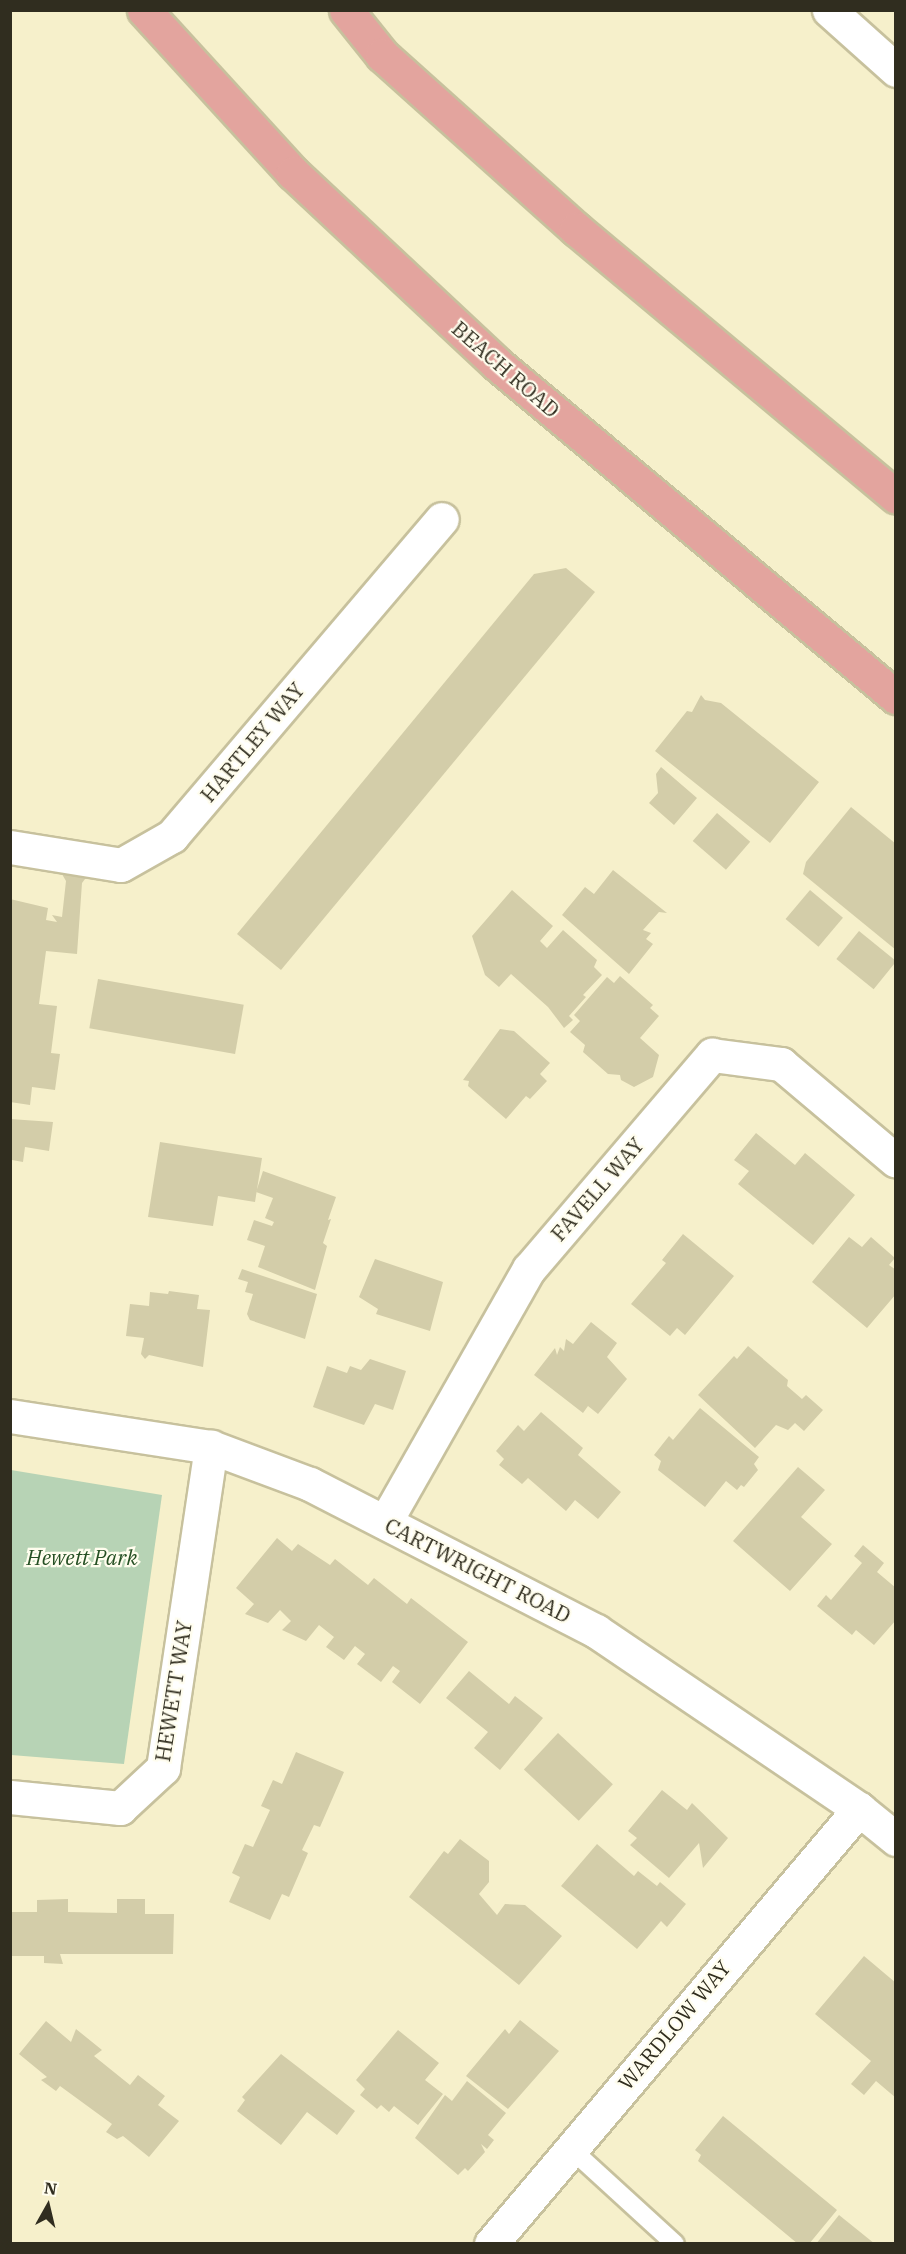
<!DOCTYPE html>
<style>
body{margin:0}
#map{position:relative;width:906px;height:2254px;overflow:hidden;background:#f6f0cb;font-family:"IBM Plex Serif",serif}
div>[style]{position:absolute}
.green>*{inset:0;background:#b7d3b5}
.building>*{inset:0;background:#d3cda9;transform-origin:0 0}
.roads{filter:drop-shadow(2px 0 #c7c19d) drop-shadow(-2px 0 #c7c19d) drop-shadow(0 2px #c7c19d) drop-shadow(0 -2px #c7c19d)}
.service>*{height:18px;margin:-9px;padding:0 9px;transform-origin:9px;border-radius:9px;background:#fff}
.minor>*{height:33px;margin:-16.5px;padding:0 16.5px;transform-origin:16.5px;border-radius:16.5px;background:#fff}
.primary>*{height:33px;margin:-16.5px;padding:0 16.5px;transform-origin:16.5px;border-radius:16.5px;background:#e3a49e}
span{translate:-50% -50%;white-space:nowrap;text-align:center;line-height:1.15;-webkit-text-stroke:4.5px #fffdee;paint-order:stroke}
.street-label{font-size:21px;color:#302d1f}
.park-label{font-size:21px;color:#254f23;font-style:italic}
.frame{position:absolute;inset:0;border:12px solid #302d1f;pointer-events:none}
.north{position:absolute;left:18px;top:2176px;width:60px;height:60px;-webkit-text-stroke:4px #fffdee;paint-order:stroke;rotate:8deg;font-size:16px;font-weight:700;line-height:24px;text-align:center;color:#302d1f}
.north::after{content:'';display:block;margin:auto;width:21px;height:27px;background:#302d1f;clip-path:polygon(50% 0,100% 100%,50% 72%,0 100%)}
</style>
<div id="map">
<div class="green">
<i style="clip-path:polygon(11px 1470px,162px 1495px,124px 1764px,11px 1755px)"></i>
</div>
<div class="building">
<i style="clip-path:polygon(566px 568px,595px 592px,281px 970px,237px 934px,534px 574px)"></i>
<i style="clip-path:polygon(701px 695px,705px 700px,721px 703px,819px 782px,770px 843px,655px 751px,687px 711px,692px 712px)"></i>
<i style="clip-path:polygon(661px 767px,697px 798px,674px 825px,649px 803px,658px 793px,656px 774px)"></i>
<i style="clip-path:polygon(851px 807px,896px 844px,896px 950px,803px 874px,806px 862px)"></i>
<i style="left:717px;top:813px;width:44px;height:37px;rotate:41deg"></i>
<i style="clip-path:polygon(59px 869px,88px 875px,82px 883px,77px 954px,46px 951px,39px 1004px,57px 1006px,51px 1053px,60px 1054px,55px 1090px,32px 1087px,30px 1105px,10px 1102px,10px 899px,48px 908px,46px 920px,57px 922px,52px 915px,62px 917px,66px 881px)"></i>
<i style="clip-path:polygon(613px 870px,667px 913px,659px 912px,643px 930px,651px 933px,646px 939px,653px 944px,629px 974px,562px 915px,585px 887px,594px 894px)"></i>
<i style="clip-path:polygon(512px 890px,553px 926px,540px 941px,547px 948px,563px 930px,597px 960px,594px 967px,602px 975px,583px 995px,586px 997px,569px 1016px,573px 1020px,564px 1028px,548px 1007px,511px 974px,499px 987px,485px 975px,472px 936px)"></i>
<i style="left:810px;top:890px;width:43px;height:38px;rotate:40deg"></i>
<i style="left:859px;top:931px;width:48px;height:36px;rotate:39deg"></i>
<i style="clip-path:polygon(620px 976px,653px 1005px,650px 1008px,659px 1016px,640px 1038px,659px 1055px,653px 1077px,634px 1087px,621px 1080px,620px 1075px,608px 1074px,583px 1052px,585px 1045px,570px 1032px,580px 1021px,574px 1015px,607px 977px,614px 983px)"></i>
<i style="left:98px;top:979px;width:148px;height:50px;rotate:10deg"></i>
<i style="clip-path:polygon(500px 1029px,514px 1031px,550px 1063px,540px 1074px,547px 1081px,530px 1099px,526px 1096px,506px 1119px,468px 1086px,469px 1081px,463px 1080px)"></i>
<i style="clip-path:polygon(10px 1119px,53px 1122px,49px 1151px,25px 1147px,23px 1162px,12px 1160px)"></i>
<i style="clip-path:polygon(756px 1133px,795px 1165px,805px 1153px,855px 1195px,813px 1245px,738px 1184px,749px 1171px,734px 1160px)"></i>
<i style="clip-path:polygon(160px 1142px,262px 1158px,255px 1202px,218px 1196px,213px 1226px,148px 1217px)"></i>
<i style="clip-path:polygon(263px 1171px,336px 1197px,328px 1220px,331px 1219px,323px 1243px,327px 1246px,315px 1290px,258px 1267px,265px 1246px,247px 1240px,254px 1220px,272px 1226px,274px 1222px,265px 1218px,273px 1198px,256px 1192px)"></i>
<i style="clip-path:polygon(683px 1234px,734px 1276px,685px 1335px,677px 1328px,670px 1336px,631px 1304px,666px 1263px,662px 1260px)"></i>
<i style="clip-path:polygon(849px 1237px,862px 1247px,871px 1237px,895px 1258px,889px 1265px,896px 1270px,896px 1294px,867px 1328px,812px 1282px)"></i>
<i style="clip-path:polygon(375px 1259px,443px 1282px,430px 1331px,376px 1314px,378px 1309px,359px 1297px)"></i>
<i style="clip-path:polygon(242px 1269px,317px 1294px,305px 1339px,250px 1320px,247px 1314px,253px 1294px,245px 1292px,248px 1282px,238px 1279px)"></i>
<i style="clip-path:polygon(169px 1291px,199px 1295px,197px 1309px,210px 1310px,203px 1367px,149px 1355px,145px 1359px,141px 1354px,144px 1338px,126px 1336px,130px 1304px,149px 1306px,150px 1292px,168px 1294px)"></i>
<i style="clip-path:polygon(591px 1322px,617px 1343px,607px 1357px,627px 1379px,598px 1414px,588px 1406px,583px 1413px,534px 1375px,555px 1348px,557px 1355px,560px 1347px,564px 1351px,566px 1339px,573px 1344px)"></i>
<i style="clip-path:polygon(748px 1346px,788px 1380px,787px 1386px,802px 1399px,806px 1395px,823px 1410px,804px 1431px,795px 1423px,788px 1430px,776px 1425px,755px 1448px,698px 1395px,734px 1356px,737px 1359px)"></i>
<i style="clip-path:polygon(370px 1359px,406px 1371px,393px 1410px,375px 1404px,364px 1425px,313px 1407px,327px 1366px,347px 1373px,350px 1366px,361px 1370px)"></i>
<i style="clip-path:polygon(700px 1408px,759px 1457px,754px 1464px,758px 1470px,744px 1487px,741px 1485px,737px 1490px,726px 1481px,705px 1507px,658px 1470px,661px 1461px,654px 1455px,669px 1436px,673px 1440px)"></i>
<i style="clip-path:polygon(541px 1412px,583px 1448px,578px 1455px,621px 1492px,598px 1519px,575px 1500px,566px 1511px,528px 1478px,522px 1484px,499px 1465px,504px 1459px,496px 1451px,518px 1425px,524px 1431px)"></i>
<i style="clip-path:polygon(798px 1467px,825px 1490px,801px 1517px,832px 1544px,790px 1591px,733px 1541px)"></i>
<i style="clip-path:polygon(277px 1538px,292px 1551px,298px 1544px,330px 1565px,335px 1559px,368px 1585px,374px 1578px,407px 1604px,411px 1598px,468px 1642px,420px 1704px,392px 1682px,400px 1671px,393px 1666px,381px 1682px,357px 1664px,365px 1654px,355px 1646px,344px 1660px,326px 1647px,334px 1637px,319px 1625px,306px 1641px,282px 1630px,291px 1621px,280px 1610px,268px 1623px,245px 1614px,254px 1604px,236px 1588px)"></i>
<i style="clip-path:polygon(863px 1545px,884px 1563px,877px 1572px,896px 1588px,896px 1620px,874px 1645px,856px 1630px,852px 1635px,817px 1606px,826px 1595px,831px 1600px,862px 1563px,854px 1556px)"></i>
<i style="clip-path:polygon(469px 1671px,509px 1704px,515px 1696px,543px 1718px,500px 1770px,474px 1748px,488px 1732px,446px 1698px)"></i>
<i style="left:558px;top:1733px;width:75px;height:50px;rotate:43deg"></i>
<i style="clip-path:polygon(296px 1752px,344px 1772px,320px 1827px,314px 1825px,302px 1850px,308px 1853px,289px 1897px,282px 1894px,270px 1920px,229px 1902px,240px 1877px,232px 1873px,245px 1844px,253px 1847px,270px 1810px,261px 1806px,273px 1780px,282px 1784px)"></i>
<i style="clip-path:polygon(662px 1790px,687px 1810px,692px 1803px,728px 1838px,703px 1868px,699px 1843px,669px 1878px,630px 1845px,637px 1838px,628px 1831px)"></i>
<i style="clip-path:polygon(460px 1839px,489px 1861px,489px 1882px,479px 1894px,497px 1915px,505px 1904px,525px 1905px,562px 1936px,519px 1985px,409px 1897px,444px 1851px,448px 1854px)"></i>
<i style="clip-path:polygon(597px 1844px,634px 1876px,638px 1871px,657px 1886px,660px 1882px,686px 1904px,667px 1927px,661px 1921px,637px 1949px,561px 1886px)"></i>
<i style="clip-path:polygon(68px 1899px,68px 1912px,117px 1913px,117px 1899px,145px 1899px,145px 1914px,174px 1914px,173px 1954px,60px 1954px,63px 1964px,44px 1963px,44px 1956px,10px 1956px,10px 1912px,37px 1912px,37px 1900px)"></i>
<i style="clip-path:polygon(864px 1956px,896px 1983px,896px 2098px,876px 2081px,864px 2095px,851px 2084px,871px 2061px,815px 2014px)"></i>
<i style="clip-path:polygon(520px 2020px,559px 2051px,508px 2109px,466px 2076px,505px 2029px,509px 2034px)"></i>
<i style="clip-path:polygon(46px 2021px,71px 2042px,76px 2029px,102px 2050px,94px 2056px,130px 2085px,138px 2075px,165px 2096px,158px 2105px,179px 2121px,149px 2157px,123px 2136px,117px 2139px,106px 2132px,112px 2124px,60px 2086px,56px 2091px,41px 2080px,47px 2077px,19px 2054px)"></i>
<i style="clip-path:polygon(398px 2030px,439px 2063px,425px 2080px,443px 2094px,418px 2125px,394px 2106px,389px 2112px,381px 2105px,377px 2109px,360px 2095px,365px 2089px,356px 2080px)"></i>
<i style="clip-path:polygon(281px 2054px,355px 2111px,337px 2135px,307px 2112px,281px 2145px,237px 2111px,245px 2100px,242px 2097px)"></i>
<i style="clip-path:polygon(467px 2081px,506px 2113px,488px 2135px,494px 2140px,487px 2149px,481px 2144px,485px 2152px,468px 2171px,465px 2168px,458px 2175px,415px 2138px,445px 2095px,452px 2101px)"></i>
<i style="clip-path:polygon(723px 2116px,837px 2210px,809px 2244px,798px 2244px,698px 2161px,701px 2155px,695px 2150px)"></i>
<i style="clip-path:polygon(839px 2215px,875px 2244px,816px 2244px)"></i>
</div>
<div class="roads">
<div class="service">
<i style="left:570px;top:2148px;width:142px;rotate:42.4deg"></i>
</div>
<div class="minor">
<i style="left:829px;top:10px;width:90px;rotate:41.8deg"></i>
<i style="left:10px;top:847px;width:112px;rotate:9.2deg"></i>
<i style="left:121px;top:865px;width:59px;rotate:-29.6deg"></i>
<i style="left:172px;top:836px;width:416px;rotate:-49.6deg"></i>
<i style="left:10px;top:1416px;width:203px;rotate:8.8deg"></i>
<i style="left:211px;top:1447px;width:106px;rotate:20.5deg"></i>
<i style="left:310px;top:1484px;width:322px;rotate:27.2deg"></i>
<i style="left:596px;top:1631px;width:318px;rotate:34.1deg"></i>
<i style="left:859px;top:1809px;width:48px;rotate:39deg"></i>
<i style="left:385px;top:1522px;width:291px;rotate:-60.4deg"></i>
<i style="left:529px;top:1269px;width:282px;rotate:-49.5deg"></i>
<i style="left:712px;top:1055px;width:70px;rotate:7.4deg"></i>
<i style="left:781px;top:1064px;width:150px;rotate:40.1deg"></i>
<i style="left:10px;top:1797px;width:111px;rotate:5.7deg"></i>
<i style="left:120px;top:1808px;width:59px;rotate:-42.9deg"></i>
<i style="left:163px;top:1768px;width:325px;rotate:-81.5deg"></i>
<i style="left:491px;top:2244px;width:570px;rotate:-49.77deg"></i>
</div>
<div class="primary">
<i style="left:144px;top:10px;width:221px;rotate:47.6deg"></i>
<i style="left:293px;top:173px;width:279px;rotate:43.1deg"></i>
<i style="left:497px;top:364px;width:520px;rotate:39.85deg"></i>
<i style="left:346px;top:10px;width:58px;rotate:51.3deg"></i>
<i style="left:382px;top:55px;width:261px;rotate:41.9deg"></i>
<i style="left:576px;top:229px;width:417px;rotate:39.9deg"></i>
</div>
</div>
<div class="street-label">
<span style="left:506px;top:369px;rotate:41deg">BEACH ROAD</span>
<span style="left:252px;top:742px;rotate:-50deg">HARTLEY WAY</span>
<span style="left:597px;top:1189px;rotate:-49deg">FAVELL WAY</span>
<span style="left:478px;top:1570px;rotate:27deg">CARTWRIGHT ROAD</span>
<span style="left:173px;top:1691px;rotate:-81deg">HEWETT WAY</span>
<span style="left:674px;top:2025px;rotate:-50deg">WARDLOW WAY</span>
</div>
<div class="park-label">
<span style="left:82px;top:1557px">Hewett Park</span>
</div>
<div class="frame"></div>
<div class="north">N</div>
</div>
